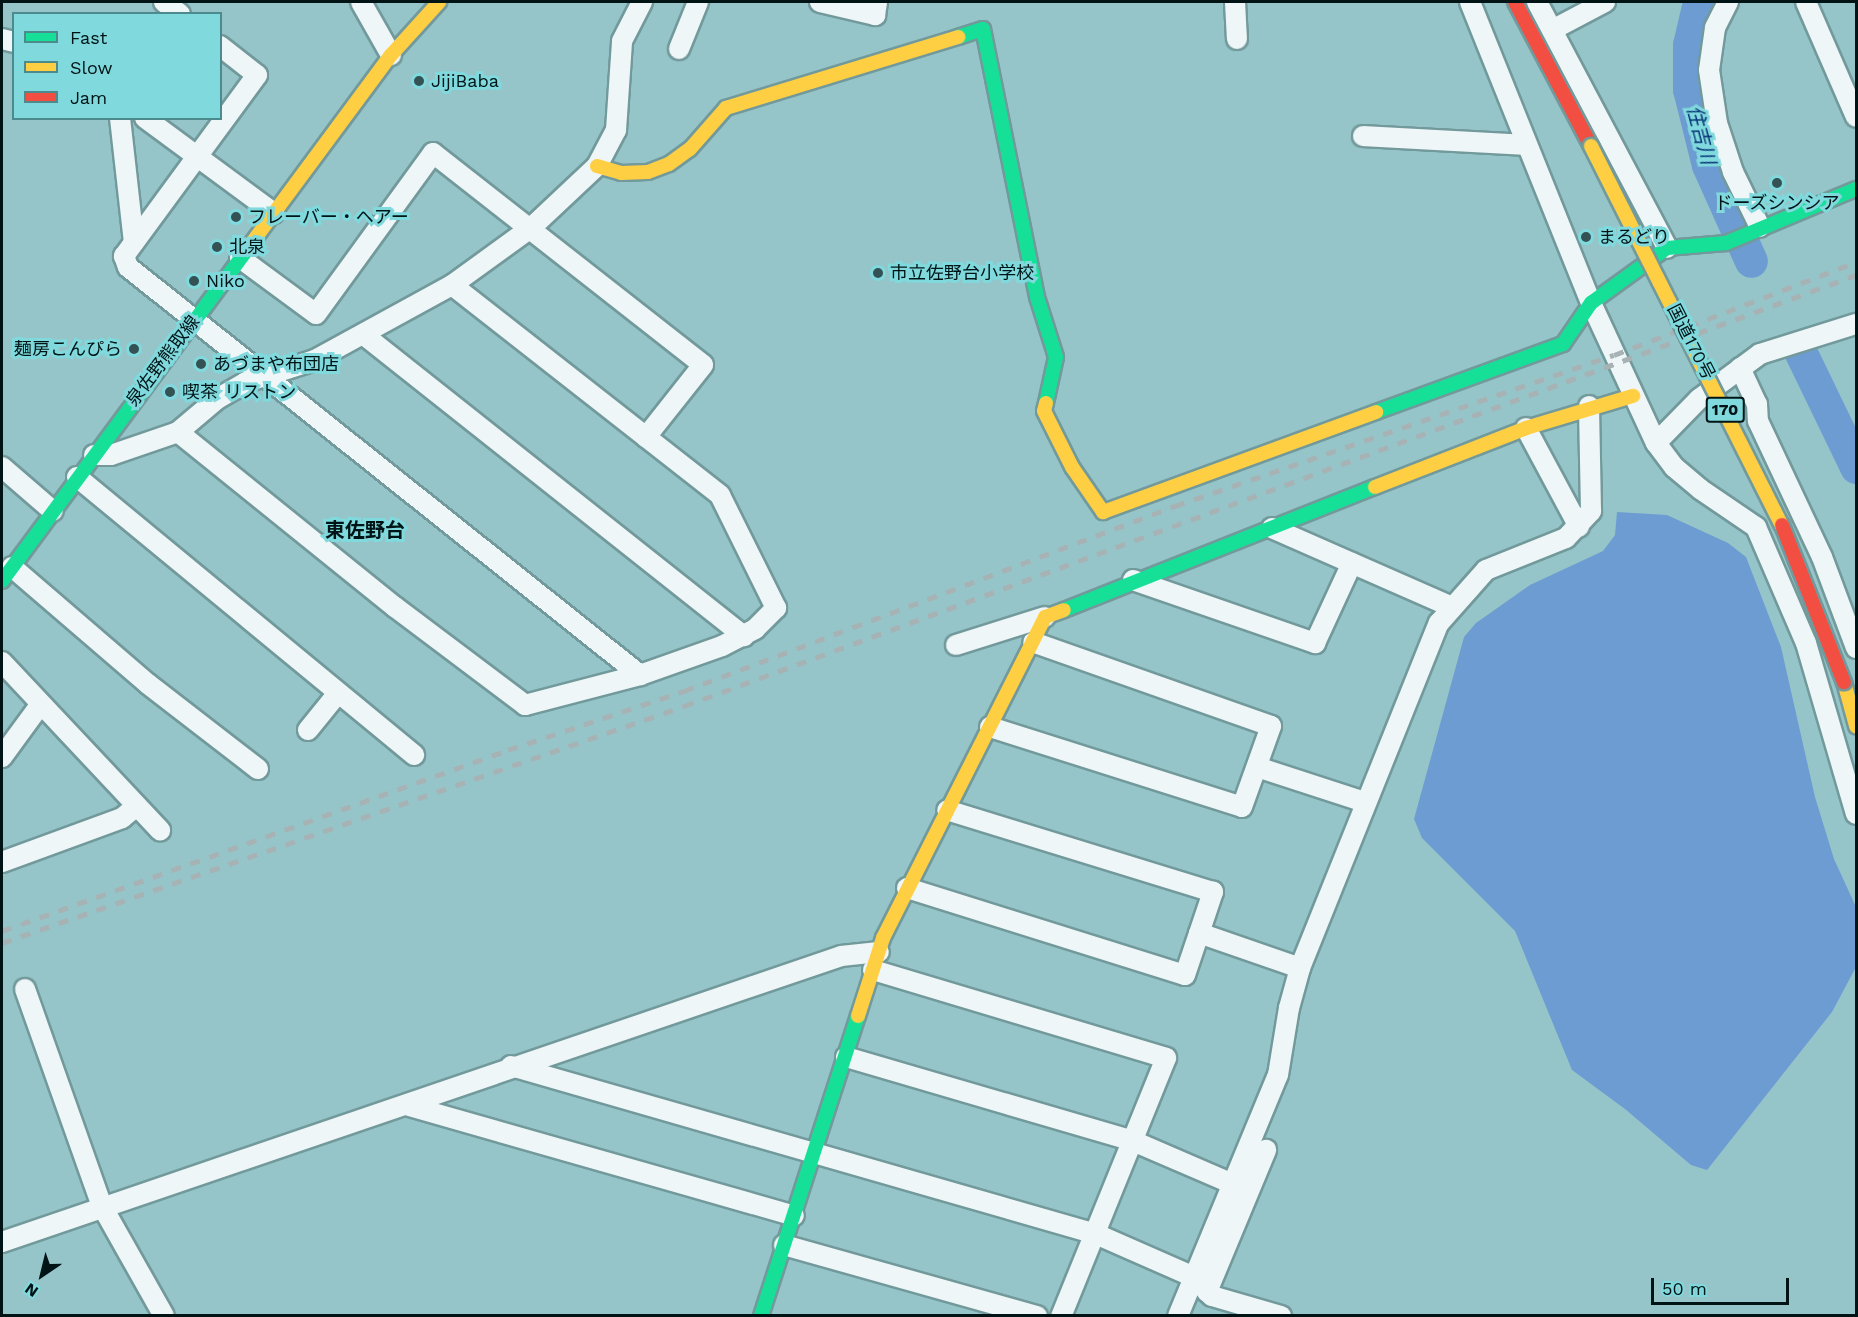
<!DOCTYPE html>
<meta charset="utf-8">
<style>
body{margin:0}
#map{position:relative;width:1858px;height:1317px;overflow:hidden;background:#95c5c8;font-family:"Work Sans","Noto Sans JP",sans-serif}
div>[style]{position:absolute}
.water>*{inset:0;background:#6d9cd3}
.river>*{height:33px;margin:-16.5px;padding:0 16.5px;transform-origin:16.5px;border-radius:16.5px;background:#6d9cd3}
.roads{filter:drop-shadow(2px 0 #72999b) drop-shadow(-2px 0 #72999b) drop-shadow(0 2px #72999b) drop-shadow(0 -2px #72999b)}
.street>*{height:20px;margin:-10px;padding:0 10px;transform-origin:10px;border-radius:10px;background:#eff6f7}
.fast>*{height:14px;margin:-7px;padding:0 7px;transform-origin:7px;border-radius:7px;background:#16e098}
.slow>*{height:14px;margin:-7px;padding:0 7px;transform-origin:7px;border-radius:7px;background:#ffcf43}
.jam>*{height:14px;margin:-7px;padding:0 7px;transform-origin:7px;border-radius:7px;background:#f24e42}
.rail>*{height:4.5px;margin-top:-2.25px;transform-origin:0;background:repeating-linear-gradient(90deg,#a7b2b4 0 10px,transparent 0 20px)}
.bridges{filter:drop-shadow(2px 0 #72999b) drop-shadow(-2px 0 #72999b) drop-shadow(0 2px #72999b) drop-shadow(0 -2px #72999b)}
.slow-bridge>*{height:14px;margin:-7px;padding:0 7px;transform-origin:7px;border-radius:7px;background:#ffcf43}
.jam-bridge>*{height:14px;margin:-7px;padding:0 7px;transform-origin:7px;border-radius:7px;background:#f24e42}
.dots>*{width:16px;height:16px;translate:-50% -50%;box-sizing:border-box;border:3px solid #80d9dd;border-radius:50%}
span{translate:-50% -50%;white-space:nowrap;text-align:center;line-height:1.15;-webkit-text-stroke:6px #80d9dd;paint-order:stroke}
.shield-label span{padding:2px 4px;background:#80d9dd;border:2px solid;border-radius:4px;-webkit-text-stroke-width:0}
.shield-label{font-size:16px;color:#001416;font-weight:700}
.poi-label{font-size:18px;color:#001416}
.left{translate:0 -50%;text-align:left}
.right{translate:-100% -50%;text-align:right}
.street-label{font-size:18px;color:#001416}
.water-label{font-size:20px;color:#073377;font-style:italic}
.neighbourhood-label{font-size:20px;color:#001416;font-weight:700}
.frame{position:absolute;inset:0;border:3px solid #001416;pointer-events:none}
.legend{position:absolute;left:12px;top:12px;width:210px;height:108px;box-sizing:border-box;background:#80d9dd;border:2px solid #4d8a8d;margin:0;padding:8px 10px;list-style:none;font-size:18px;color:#001416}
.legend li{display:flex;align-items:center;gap:12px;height:30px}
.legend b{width:30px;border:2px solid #4d8a8d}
.north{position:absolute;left:12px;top:1245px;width:60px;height:60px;-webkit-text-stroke:4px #80d9dd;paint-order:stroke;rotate:215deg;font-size:16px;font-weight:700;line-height:24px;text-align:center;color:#001416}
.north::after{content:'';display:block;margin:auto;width:21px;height:27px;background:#001416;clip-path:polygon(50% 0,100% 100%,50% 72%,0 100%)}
.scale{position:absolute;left:1651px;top:1278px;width:138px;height:27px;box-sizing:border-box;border:3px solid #001416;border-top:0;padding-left:8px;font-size:18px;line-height:21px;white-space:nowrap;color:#001416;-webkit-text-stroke:4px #80d9dd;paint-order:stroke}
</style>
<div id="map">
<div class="water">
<i style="clip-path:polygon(1617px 512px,1667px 515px,1728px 543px,1746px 557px,1781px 647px,1815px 797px,1834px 859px,1856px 907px,1856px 967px,1832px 1012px,1707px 1170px,1691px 1165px,1625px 1109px,1572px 1070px,1515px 931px,1422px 838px,1414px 819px,1464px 637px,1476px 623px,1530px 585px,1603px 551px,1615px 535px)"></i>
</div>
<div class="river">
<i style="left:1699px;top:2px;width:44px;rotate:103.1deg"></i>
<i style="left:1689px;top:45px;width:44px;rotate:90deg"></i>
<i style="left:1689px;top:89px;width:78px;rotate:76deg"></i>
<i style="left:1708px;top:165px;width:105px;rotate:65.9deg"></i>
<i style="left:1800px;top:351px;width:129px;rotate:64.2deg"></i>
</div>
<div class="roads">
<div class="street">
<i style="left:164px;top:2px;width:20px;rotate:37deg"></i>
<i style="left:361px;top:2px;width:61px;rotate:60.5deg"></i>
<i style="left:820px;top:2px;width:57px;rotate:13.3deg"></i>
<i style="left:875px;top:15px;width:13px;rotate:-81deg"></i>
<i style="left:1235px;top:2px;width:37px;rotate:87deg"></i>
<i style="left:1470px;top:2px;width:324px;rotate:68.1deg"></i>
<i style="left:1591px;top:303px;width:154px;rotate:65.1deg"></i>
<i style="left:1656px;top:443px;width:30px;rotate:53deg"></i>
<i style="left:1674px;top:467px;width:34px;rotate:40deg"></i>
<i style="left:1700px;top:489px;width:68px;rotate:34.2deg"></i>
<i style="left:1756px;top:527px;width:126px;rotate:66.7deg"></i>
<i style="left:1806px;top:643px;width:178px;rotate:73.7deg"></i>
<i style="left:1537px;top:2px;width:278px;rotate:62.1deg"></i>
<i style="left:1728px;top:2px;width:29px;rotate:117deg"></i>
<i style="left:1715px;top:28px;width:42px;rotate:98.1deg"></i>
<i style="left:1709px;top:70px;width:54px;rotate:81.4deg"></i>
<i style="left:1717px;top:123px;width:52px;rotate:71.9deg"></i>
<i style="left:1733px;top:172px;width:61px;rotate:63.9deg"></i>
<i style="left:1806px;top:2px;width:125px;rotate:66.5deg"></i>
<i style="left:1552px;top:30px;width:60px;rotate:-27.8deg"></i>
<i style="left:2px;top:39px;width:12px;rotate:14deg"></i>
<i style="left:220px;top:46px;width:47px;rotate:38.1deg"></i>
<i style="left:257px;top:75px;width:225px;rotate:126.3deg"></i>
<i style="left:124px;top:256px;width:12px;rotate:70deg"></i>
<i style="left:128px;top:267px;width:655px;rotate:38.55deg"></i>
<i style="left:640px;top:675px;width:87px;rotate:-19.5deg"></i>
<i style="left:722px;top:646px;width:37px;rotate:-27deg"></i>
<i style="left:755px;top:629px;width:30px;rotate:-45deg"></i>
<i style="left:776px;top:608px;width:126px;rotate:-116.4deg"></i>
<i style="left:720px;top:495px;width:340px;rotate:-141.9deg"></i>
<i style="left:679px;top:49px;width:51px;rotate:-68deg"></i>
<i style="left:120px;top:118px;width:125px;rotate:83.6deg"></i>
<i style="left:145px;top:118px;width:160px;rotate:36.4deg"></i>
<i style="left:1363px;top:136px;width:164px;rotate:3.1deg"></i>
<i style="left:240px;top:258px;width:94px;rotate:36.4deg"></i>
<i style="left:316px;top:314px;width:199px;rotate:-54deg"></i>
<i style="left:433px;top:153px;width:343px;rotate:38.1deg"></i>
<i style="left:703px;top:365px;width:92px;rotate:128.4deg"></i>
<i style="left:364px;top:335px;width:485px;rotate:38.4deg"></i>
<i style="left:1740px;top:368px;width:40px;rotate:65deg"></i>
<i style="left:1757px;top:404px;width:17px;rotate:87deg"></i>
<i style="left:1758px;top:421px;width:150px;rotate:64.8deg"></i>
<i style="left:1822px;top:557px;width:97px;rotate:69.5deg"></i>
<i style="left:1526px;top:428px;width:112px;rotate:61.8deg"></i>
<i style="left:178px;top:432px;width:279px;rotate:38.9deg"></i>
<i style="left:395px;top:607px;width:163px;rotate:37deg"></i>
<i style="left:525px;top:705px;width:119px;rotate:-14.6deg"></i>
<i style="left:1656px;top:443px;width:62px;rotate:-45.7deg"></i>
<i style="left:1699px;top:399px;width:76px;rotate:-36.4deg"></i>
<i style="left:1760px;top:354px;width:101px;rotate:-17.4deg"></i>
<i style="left:94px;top:455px;width:17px"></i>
<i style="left:111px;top:455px;width:71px;rotate:-18.9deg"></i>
<i style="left:178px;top:432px;width:51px;rotate:-40.2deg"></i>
<i style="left:217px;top:399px;width:34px;rotate:-30deg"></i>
<i style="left:246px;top:382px;width:72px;rotate:-17.7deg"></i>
<i style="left:315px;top:360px;width:156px;rotate:-28.7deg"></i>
<i style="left:452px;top:285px;width:99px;rotate:-35.9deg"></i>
<i style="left:532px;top:227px;width:89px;rotate:-43.2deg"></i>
<i style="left:597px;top:166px;width:41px;rotate:-62.2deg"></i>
<i style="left:616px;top:130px;width:89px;rotate:-86.1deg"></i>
<i style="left:622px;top:41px;width:44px;rotate:-62.9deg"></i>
<i style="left:2px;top:467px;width:67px;rotate:40.8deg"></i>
<i style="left:77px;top:477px;width:437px;rotate:39.5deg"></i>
<i style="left:1272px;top:528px;width:194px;rotate:23.7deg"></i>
<i style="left:12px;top:567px;width:179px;rotate:40.7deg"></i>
<i style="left:148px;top:684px;width:139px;rotate:37.7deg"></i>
<i style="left:1133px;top:580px;width:193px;rotate:19.1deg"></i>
<i style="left:1315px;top:643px;width:88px;rotate:-65.2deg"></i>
<i style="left:956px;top:645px;width:93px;rotate:-17.5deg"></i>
<i style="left:2px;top:662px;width:231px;rotate:46.8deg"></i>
<i style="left:990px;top:727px;width:264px;rotate:17.6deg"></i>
<i style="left:1242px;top:807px;width:86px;rotate:-70.3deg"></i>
<i style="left:1271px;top:726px;width:252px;rotate:-160.6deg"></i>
<i style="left:308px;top:730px;width:48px;rotate:-51deg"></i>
<i style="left:2px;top:757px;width:64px;rotate:-53.8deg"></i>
<i style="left:1257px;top:767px;width:114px;rotate:18deg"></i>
<i style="left:2px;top:862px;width:128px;rotate:-20.1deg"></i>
<i style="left:122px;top:818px;width:19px;rotate:-39deg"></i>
<i style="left:907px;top:888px;width:291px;rotate:17.4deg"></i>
<i style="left:1185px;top:975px;width:88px;rotate:-71.4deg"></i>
<i style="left:1213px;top:892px;width:278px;rotate:-162.9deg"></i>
<i style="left:1199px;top:933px;width:107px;rotate:19.1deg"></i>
<i style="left:873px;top:970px;width:306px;rotate:16.7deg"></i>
<i style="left:1166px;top:1058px;width:279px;rotate:112.1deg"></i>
<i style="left:25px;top:989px;width:230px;rotate:70.5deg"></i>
<i style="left:102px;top:1206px;width:126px;rotate:60.6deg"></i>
<i style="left:846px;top:1057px;width:299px;rotate:16.3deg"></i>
<i style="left:1133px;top:1141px;width:109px;rotate:23.3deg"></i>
<i style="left:511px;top:1066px;width:609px;rotate:16.02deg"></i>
<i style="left:1096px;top:1234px;width:107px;rotate:23.7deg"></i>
<i style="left:1194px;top:1277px;width:26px;rotate:47deg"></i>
<i style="left:1212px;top:1296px;width:72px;rotate:16.2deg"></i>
<i style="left:409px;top:1106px;width:400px;rotate:15.9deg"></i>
<i style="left:2px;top:1242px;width:886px;rotate:-18.82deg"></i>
<i style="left:841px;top:956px;width:38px;rotate:-6deg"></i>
<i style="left:784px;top:1245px;width:263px;rotate:15.7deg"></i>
<i style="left:1207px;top:1292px;width:154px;rotate:-67.4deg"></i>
<i style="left:1178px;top:1316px;width:261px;rotate:-67.5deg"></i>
<i style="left:1278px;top:1075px;width:68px;rotate:-80.7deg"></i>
<i style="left:1289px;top:1008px;width:41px;rotate:-74.6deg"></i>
<i style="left:1300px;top:968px;width:372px;rotate:-68.1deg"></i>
<i style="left:1439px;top:623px;width:71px;rotate:-48.4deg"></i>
<i style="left:1486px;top:570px;width:86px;rotate:-21.8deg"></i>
<i style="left:1566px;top:538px;width:37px;rotate:-47deg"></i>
<i style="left:1591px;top:511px;width:105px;rotate:-91.1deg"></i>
</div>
<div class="fast">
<i style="left:958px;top:37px;width:26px;rotate:-18deg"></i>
<i style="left:983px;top:29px;width:273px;rotate:78.6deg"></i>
<i style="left:1037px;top:297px;width:63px;rotate:72.4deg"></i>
<i style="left:1056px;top:357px;width:47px;rotate:102.3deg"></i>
<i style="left:1376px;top:412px;width:199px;rotate:-20deg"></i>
<i style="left:1563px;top:344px;width:50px;rotate:-55.7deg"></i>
<i style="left:1591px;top:303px;width:94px;rotate:-35.9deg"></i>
<i style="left:1667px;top:248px;width:59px;rotate:-4.8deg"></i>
<i style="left:1726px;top:243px;width:141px;rotate:-22.6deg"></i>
<i style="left:2px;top:581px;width:419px;rotate:-53.5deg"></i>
<i style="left:1064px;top:610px;width:334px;rotate:-21.6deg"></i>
<i style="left:761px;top:1316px;width:315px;rotate:-72.1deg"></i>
</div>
<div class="slow">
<i style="left:597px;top:166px;width:25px;rotate:16deg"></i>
<i style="left:621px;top:173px;width:27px;rotate:-2deg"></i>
<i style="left:648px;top:172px;width:22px;rotate:-21deg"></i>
<i style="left:669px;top:164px;width:26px;rotate:-36deg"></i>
<i style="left:690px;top:149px;width:55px;rotate:-48.7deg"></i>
<i style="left:726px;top:108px;width:243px;rotate:-17deg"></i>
<i style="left:251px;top:244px;width:235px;rotate:-53.5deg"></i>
<i style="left:391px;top:55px;width:72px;rotate:-47.8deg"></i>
<i style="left:1046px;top:403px;width:8px;rotate:104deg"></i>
<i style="left:1044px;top:411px;width:63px;rotate:63.4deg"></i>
<i style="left:1072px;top:467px;width:55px;rotate:55.4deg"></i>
<i style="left:1103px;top:512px;width:291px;rotate:-20.1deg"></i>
<i style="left:1375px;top:487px;width:162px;rotate:-21.3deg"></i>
<i style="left:1526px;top:428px;width:112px;rotate:-16.7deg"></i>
<i style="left:1844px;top:682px;width:46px;rotate:74.7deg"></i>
<i style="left:858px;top:1016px;width:82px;rotate:-72.2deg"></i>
<i style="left:883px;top:938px;width:360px;rotate:-63.2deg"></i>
<i style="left:1045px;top:617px;width:20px;rotate:-20deg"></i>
</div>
<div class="jam">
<i style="left:1515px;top:2px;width:163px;rotate:62.2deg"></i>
</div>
</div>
<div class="rail">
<i style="left:2px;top:931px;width:537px;rotate:-19.68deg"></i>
<i style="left:508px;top:750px;width:186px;rotate:-18.5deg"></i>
<i style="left:684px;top:691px;width:525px;rotate:-20.65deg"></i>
<i style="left:1175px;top:506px;width:464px;rotate:-19deg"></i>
<i style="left:1614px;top:355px;width:259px;rotate:-21deg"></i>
<i style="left:2px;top:943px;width:722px;rotate:-19.16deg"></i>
<i style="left:684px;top:706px;width:1249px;rotate:-20.19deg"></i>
</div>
<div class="bridges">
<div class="slow-bridge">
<i style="left:1591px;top:146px;width:424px;rotate:63.3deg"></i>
</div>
<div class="jam-bridge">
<i style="left:1782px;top:525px;width:169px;rotate:68.5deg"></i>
</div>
</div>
<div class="dots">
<i style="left:419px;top:81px;background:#345254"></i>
<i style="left:1777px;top:183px;background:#345254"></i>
<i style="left:236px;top:217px;background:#345254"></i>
<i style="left:1586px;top:237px;background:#345254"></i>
<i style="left:217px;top:247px;background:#345254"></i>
<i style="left:878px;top:273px;background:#345254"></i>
<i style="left:194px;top:281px;background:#345254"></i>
<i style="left:134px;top:349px;background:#345254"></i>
<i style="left:201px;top:364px;background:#345254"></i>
<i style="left:170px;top:392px;background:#345254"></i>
</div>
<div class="shield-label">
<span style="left:1725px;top:410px">170</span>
</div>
<div class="poi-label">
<span class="left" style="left:431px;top:81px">JijiBaba</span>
<span style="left:1777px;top:203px">ドーズシンシア</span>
<span class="left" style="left:248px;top:217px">フレーバー・ヘアー</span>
<span class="left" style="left:1598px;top:237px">まるどり</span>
<span class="left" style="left:229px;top:247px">北泉</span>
<span class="left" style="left:890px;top:273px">市立佐野台小学校</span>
<span class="left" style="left:206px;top:281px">Niko</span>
<span class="right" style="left:122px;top:349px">麺房こんぴら</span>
<span class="left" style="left:213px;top:364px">あづまや布団店</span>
<span class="left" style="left:182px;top:392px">喫茶 リストン</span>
</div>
<div class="street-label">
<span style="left:1691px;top:342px;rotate:63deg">国道170号</span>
<span style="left:163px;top:361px;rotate:-53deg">泉佐野熊取線</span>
</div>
<div class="water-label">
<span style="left:1701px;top:135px;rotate:75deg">住吉川</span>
</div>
<div class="neighbourhood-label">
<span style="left:365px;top:530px">東佐野台</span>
</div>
<div class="frame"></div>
<ul class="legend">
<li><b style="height:8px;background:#16e098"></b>Fast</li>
<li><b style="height:8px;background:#ffcf43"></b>Slow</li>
<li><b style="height:8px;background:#f24e42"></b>Jam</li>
</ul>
<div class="north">N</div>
<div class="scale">50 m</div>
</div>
